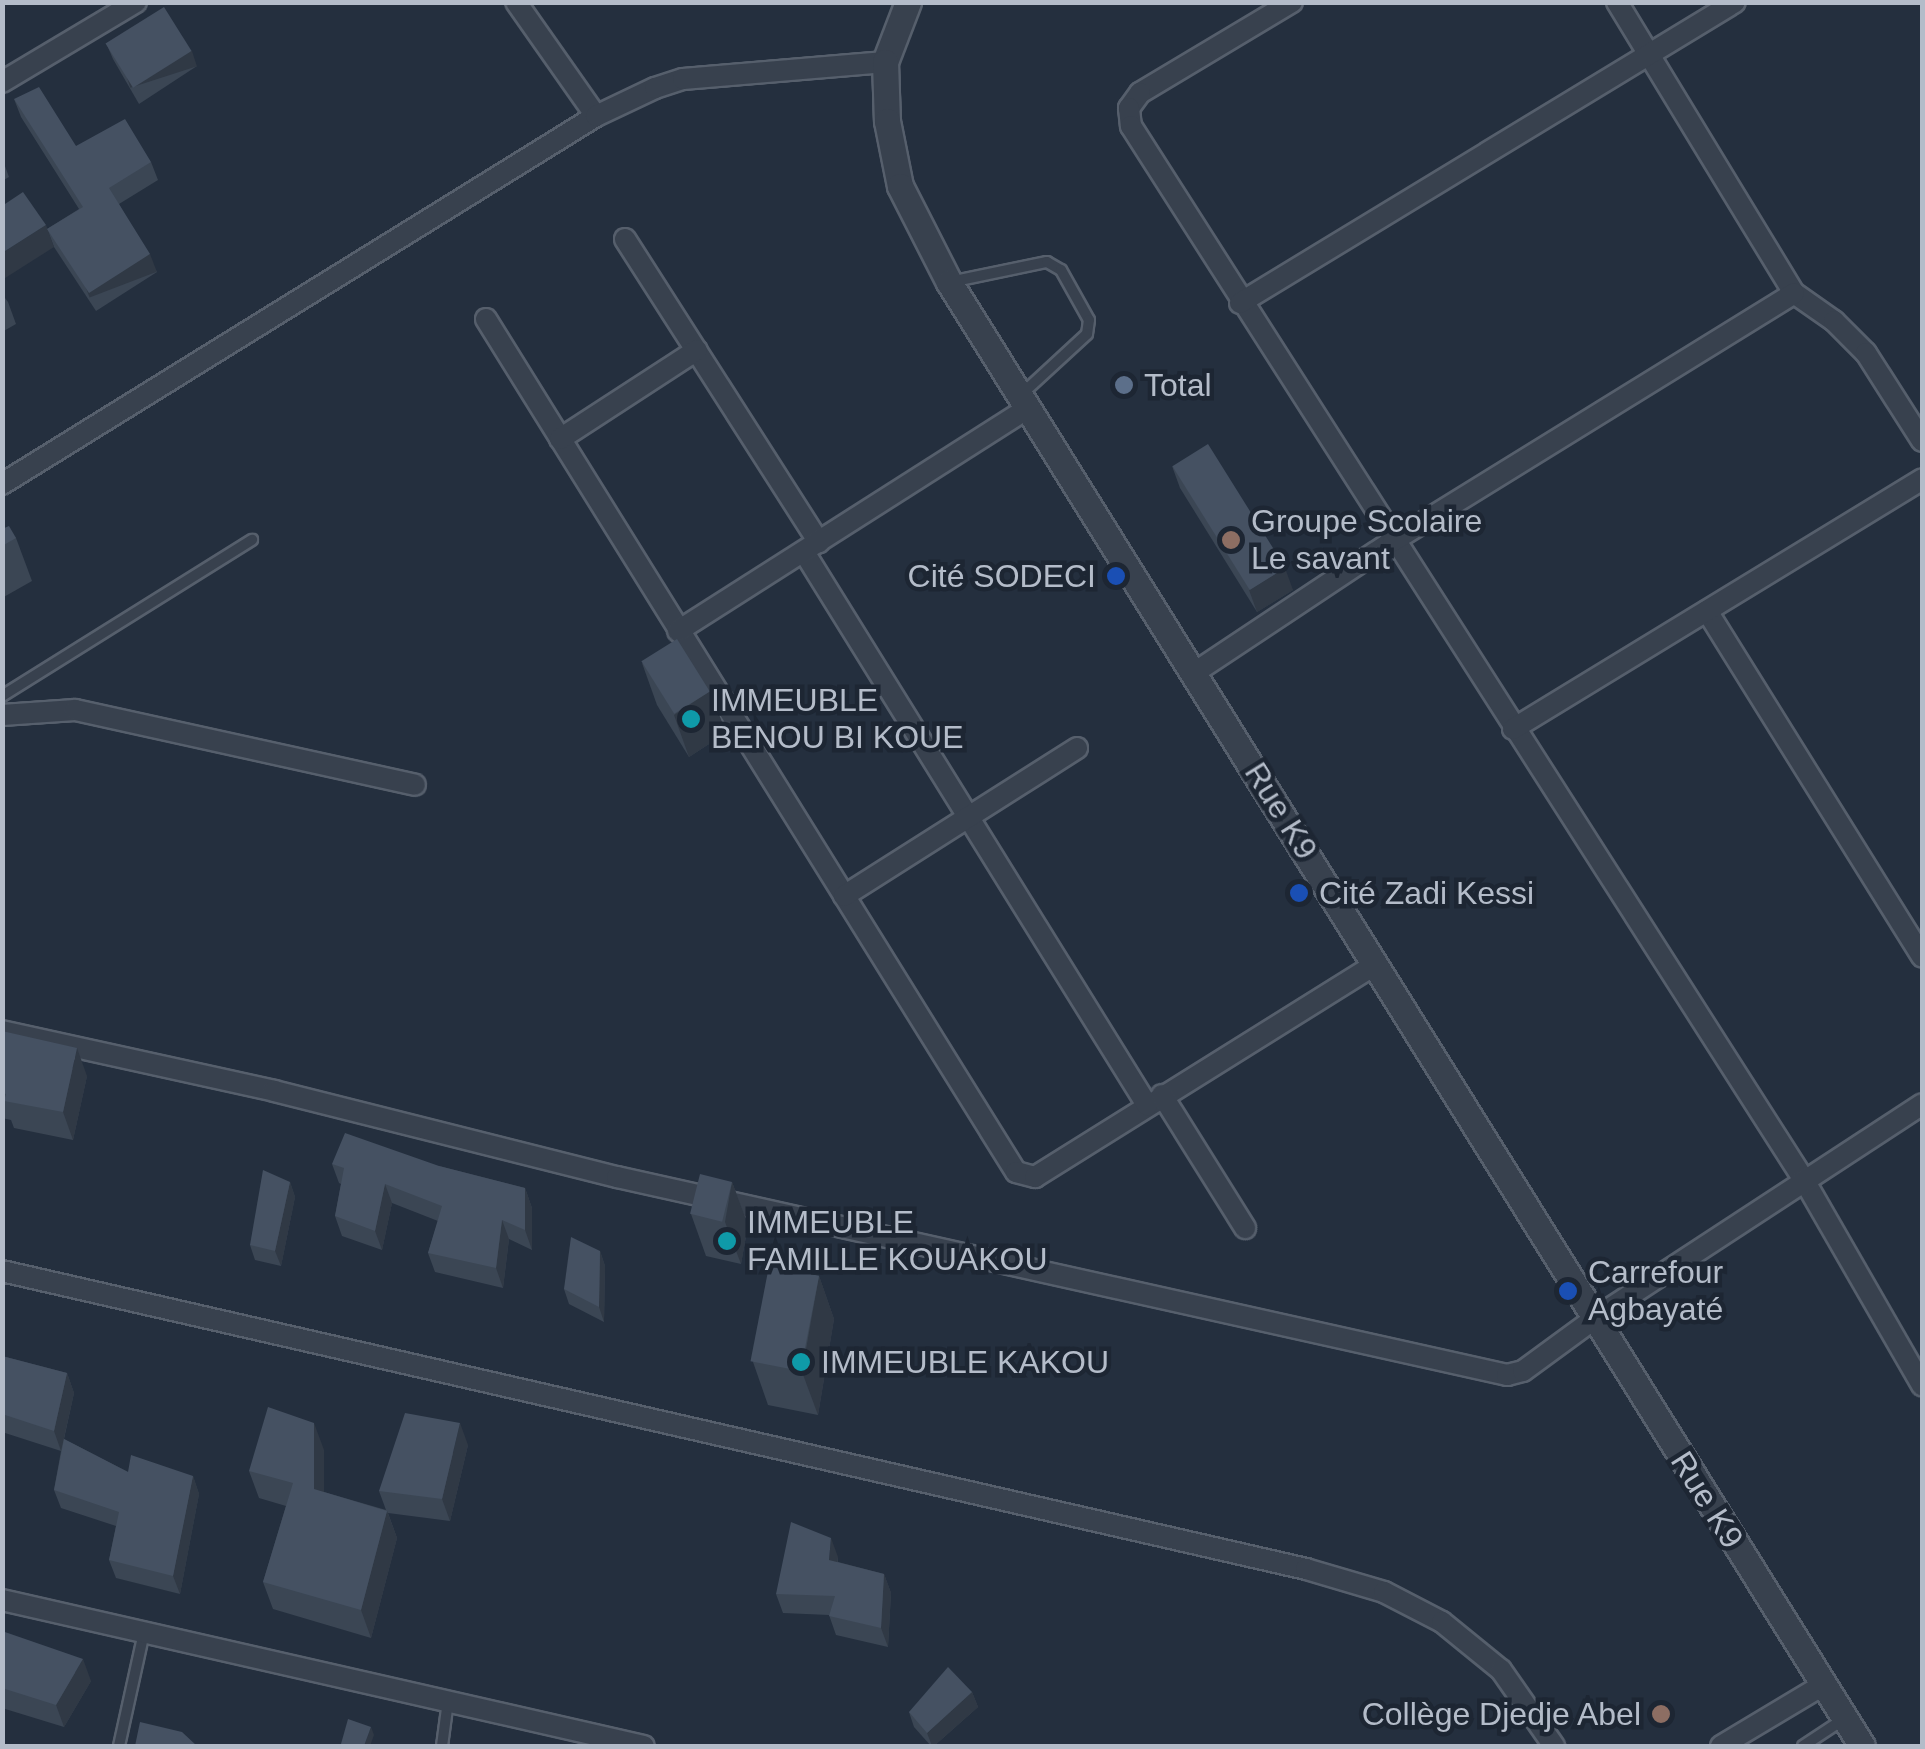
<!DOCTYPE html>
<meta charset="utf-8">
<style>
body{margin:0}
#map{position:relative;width:1925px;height:1749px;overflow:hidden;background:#242f3e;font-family:Arial,sans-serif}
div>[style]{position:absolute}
.roads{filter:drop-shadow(2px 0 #565f6c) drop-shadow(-2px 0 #565f6c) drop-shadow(0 2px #565f6c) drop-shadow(0 -2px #565f6c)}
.service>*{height:10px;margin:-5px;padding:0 5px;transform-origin:5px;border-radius:5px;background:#38414e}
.minor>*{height:20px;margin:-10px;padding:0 10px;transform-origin:10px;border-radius:10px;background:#38414e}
.tertiary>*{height:25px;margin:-12.5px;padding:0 12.5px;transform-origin:12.5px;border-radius:12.5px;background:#38414e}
.wall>*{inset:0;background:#3b4654}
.shaded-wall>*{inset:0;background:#303945;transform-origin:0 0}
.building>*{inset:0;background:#455162;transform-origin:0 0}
.dots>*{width:28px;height:28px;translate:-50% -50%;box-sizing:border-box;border:5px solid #1d2633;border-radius:50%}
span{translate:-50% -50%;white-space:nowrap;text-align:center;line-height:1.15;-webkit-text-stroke:9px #1d2633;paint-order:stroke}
.poi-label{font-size:32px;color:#b4bcc9}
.left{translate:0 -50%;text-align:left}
.right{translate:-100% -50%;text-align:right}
.street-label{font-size:32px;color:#b4bcc9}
.frame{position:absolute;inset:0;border:5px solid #b4bcc9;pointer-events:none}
</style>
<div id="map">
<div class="roads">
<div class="service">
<i style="left:950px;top:282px;width:99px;rotate:-11.7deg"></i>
<i style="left:1047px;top:262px;width:16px;rotate:30deg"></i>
<i style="left:1061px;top:270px;width:57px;rotate:60.8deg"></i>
<i style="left:1089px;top:320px;width:14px;rotate:98deg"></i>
<i style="left:1087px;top:334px;width:88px;rotate:137.3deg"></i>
<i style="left:2px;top:696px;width:295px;rotate:-32deg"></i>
<i style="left:119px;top:1746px;width:117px;rotate:-77.6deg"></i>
<i style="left:442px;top:1746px;width:45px;rotate:-82.4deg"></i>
<i style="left:1803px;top:1746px;width:49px;rotate:-33.4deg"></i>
</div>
<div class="minor">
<i style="left:516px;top:2px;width:139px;rotate:54.9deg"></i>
<i style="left:1292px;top:2px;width:177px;rotate:149.1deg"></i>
<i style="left:1140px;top:93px;width:19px;rotate:126deg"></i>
<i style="left:1129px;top:108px;width:18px;rotate:84deg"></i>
<i style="left:1131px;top:126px;width:1251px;rotate:57.44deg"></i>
<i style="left:1804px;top:1180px;width:237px;rotate:60.1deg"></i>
<i style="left:1617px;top:2px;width:341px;rotate:58.7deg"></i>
<i style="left:1794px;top:293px;width:49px;rotate:35deg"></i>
<i style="left:1834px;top:321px;width:45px;rotate:45deg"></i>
<i style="left:1866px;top:353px;width:104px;rotate:57.5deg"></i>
<i style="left:2px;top:82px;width:156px;rotate:-30.8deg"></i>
<i style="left:625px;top:239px;width:360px;rotate:57.4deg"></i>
<i style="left:1240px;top:303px;width:579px;rotate:-31.3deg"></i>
<i style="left:486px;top:319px;width:1004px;rotate:58.15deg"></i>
<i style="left:1016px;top:1172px;width:20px;rotate:15deg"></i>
<i style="left:1035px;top:1177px;width:402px;rotate:-32deg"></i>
<i style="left:560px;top:439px;width:163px;rotate:-33deg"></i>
<i style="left:2px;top:484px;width:699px;rotate:-31.78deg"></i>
<i style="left:596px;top:116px;width:65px;rotate:-25.4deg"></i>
<i style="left:655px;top:88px;width:29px;rotate:-18deg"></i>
<i style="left:683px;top:79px;width:203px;rotate:-4.8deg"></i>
<i style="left:804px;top:552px;width:651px;rotate:58.19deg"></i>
<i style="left:1707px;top:611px;width:407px;rotate:58.1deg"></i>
<i style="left:678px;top:631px;width:417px;rotate:-32.5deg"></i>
<i style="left:1194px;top:673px;width:239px;rotate:-33.6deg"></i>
<i style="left:1393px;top:541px;width:471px;rotate:-31.7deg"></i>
<i style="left:2px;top:715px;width:73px;rotate:-3.9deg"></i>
<i style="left:75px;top:710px;width:348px;rotate:12.4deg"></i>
<i style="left:1513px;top:729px;width:479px;rotate:-31.4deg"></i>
<i style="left:844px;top:896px;width:276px;rotate:-32.4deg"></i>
<i style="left:2px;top:1031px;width:279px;rotate:12.4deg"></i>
<i style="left:274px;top:1091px;width:354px;rotate:14.1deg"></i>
<i style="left:617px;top:1177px;width:912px;rotate:12.54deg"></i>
<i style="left:1507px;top:1375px;width:16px;rotate:-14deg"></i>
<i style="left:1523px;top:1371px;width:88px;rotate:-36.2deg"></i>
<i style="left:1594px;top:1319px;width:392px;rotate:-33.2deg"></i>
<i style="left:1162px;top:1095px;width:157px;rotate:58deg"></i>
<i style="left:2px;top:1271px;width:1338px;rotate:12.87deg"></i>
<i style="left:1306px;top:1569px;width:81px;rotate:16.4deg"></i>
<i style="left:1384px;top:1592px;width:65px;rotate:27.3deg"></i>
<i style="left:1442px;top:1622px;width:76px;rotate:39.1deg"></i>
<i style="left:1501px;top:1670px;width:93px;rotate:55.1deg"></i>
<i style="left:2px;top:1600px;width:658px;rotate:12.81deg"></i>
<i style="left:1721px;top:1746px;width:119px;rotate:-30.9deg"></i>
</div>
<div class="tertiary">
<i style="left:908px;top:2px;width:64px;rotate:111deg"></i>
<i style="left:885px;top:62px;width:59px;rotate:88.1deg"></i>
<i style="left:887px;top:121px;width:66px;rotate:78.7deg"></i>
<i style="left:900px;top:186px;width:108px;rotate:63deg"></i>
<i style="left:949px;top:282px;width:1725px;rotate:58.05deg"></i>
</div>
</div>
<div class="wall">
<i style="clip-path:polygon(107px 45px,197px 66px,139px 104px,113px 59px)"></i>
<i style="clip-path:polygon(14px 99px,76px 146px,151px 162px,158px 180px,119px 204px,157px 272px,96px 311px,54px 247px,47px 229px,79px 209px,21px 117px)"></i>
<i style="clip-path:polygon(2px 158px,9px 177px,2px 181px)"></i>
<i style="clip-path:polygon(2px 294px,8px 302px,16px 324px,2px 332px)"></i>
<i style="clip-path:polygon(1172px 466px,1293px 590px,1257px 612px,1180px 488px)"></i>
<i style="clip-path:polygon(2px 529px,16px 538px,32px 581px,2px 598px)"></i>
<i style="clip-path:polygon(642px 663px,710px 691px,726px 733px,689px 757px,657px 705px)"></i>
<i style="clip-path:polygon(2px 1031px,87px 1076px,73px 1140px,14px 1128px,11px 1120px,2px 1118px)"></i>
<i style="clip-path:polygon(332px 1164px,439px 1166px,525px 1188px,532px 1208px,532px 1250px,509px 1239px,503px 1288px,435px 1272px,428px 1253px,438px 1221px,392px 1203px,382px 1250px,342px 1236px,335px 1216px,341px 1184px,339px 1183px)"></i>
<i style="clip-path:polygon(290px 1182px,295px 1197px,281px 1266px,255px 1260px,250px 1245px)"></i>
<i style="clip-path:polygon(732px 1182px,748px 1225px,741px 1264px,706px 1256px,691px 1214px)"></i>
<i style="clip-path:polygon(600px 1251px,605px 1266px,604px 1322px,569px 1304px,564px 1289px)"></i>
<i style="clip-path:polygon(819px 1276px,834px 1319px,818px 1415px,768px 1405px,753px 1362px)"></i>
<i style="clip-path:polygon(2px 1356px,67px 1373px,74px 1393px,64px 1439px,128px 1472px,193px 1476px,199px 1494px,180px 1594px,116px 1578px,109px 1560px,116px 1526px,61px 1508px,54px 1490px,61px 1451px,2px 1432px)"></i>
<i style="clip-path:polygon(468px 1445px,450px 1521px,388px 1513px,397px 1538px,371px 1638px,273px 1609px,263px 1582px,286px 1506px,259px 1498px,249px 1471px,324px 1450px,324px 1492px,386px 1510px,379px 1491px)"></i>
<i style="clip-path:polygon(838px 1557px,838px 1562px,884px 1574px,891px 1593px,888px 1647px,836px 1635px,829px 1615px,783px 1613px,776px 1594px)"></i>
<i style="clip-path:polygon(2px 1631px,91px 1681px,64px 1727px,2px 1708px)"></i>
<i style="clip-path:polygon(972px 1692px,978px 1707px,934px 1746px,931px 1746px,914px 1727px,909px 1712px)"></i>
</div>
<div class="shaded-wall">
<i style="left:192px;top:51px;width:16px;height:70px;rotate:72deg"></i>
<i style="clip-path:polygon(46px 225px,54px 247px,2px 280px,2px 253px)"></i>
<i style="left:150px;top:254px;width:19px;height:72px;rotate:69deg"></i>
<i style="clip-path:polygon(1285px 568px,1293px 590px,1257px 612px,1249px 590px)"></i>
<i style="clip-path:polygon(710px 691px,726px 733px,689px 757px,674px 715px)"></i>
<i style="clip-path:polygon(77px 1048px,87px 1076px,73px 1140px,63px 1112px)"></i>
<i style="clip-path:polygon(290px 1182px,295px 1197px,281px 1266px,275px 1251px)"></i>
<i style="clip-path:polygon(732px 1182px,748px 1225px,741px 1264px,725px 1222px)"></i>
<i style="clip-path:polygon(385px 1184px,392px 1203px,382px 1250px,375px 1231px)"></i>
<i style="clip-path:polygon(525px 1188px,532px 1208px,532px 1250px,525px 1230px)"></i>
<i style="clip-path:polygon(502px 1220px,509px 1239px,503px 1288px,496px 1268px)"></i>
<i style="clip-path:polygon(600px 1251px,605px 1266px,604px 1322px,599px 1307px)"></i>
<i style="clip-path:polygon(819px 1276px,834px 1319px,818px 1415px,802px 1372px)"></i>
<i style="clip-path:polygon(67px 1373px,74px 1393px,61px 1451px,54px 1431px)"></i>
<i style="clip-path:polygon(314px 1423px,324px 1450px,324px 1517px,314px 1489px)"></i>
<i style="clip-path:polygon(460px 1423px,468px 1445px,450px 1521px,442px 1499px)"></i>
<i style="clip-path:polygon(193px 1476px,199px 1494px,180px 1594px,173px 1576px)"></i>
<i style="clip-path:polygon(387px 1511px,397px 1538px,371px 1638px,361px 1610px)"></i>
<i style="clip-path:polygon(831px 1538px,838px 1557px,836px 1578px,829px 1560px)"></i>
<i style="clip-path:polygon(884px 1574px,891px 1593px,888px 1647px,881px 1628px)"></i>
<i style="clip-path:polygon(83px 1659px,91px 1681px,64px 1727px,56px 1705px)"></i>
<i style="clip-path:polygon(972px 1692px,978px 1707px,934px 1746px,932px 1746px,927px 1733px)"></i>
<i style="clip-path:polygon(371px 1727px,374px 1735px,370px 1746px,364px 1746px)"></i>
</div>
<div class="building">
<i style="left:164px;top:7px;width:52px;height:69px;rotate:58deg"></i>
<i style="clip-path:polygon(39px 87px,76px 146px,125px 119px,151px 162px,109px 188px,150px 254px,89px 293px,47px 229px,83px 207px,14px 99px)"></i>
<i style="clip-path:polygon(23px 192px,46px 225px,2px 253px,2px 206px)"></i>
<i style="left:1208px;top:444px;width:146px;height:42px;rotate:58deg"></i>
<i style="clip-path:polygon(9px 526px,16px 538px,2px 546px,2px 529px)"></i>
<i style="left:677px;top:639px;width:62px;height:42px;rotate:58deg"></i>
<i style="clip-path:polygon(2px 1031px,77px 1048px,63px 1112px,4px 1101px,6px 1094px,2px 1093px)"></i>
<i style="clip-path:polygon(345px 1133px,439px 1166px,525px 1188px,525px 1230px,502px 1220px,496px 1268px,428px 1253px,442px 1206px,385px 1184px,375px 1231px,335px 1216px,344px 1168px,332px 1164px)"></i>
<i style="clip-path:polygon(263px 1170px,290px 1182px,275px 1251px,250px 1245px)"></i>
<i style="left:700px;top:1174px;width:33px;height:41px;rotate:14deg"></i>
<i style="clip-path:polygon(571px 1237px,600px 1251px,599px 1307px,564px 1289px)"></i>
<i style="left:769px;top:1266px;width:51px;height:97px;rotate:11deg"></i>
<i style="clip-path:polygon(2px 1356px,67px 1373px,54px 1431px,2px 1414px)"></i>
<i style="clip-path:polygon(268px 1407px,314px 1423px,314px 1489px,387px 1511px,361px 1610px,263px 1582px,293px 1483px,249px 1471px)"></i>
<i style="clip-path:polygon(405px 1413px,460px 1423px,442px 1499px,379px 1491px)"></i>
<i style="clip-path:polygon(64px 1439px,128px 1472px,131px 1455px,193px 1476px,173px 1576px,109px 1560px,119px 1512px,54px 1490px)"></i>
<i style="clip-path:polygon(791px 1522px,831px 1538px,829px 1560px,884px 1574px,881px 1628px,829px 1616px,835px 1596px,776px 1594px)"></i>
<i style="clip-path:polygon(2px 1631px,83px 1659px,56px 1705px,2px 1688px)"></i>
<i style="clip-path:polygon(948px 1667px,972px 1692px,927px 1733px,909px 1712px)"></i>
<i style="clip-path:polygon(348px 1719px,371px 1727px,364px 1746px,347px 1746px,341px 1744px)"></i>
<i style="clip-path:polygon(140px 1722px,182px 1732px,197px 1746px,135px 1746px)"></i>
</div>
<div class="dots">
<i style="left:1124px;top:385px;background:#5c6f8a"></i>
<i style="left:1231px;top:540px;background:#8d6e63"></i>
<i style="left:1116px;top:576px;background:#1a4fb4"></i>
<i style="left:691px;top:719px;background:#0f9aa8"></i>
<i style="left:1299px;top:893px;background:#1a4fb4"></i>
<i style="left:727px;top:1241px;background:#0f9aa8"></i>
<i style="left:1568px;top:1291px;background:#1a4fb4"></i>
<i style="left:801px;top:1362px;background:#0f9aa8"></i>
<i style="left:1661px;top:1714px;background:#8d6e63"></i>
</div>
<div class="poi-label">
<span class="left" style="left:1144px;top:385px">Total</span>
<span class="left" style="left:1251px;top:540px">Groupe Scolaire<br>Le savant</span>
<span class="right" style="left:1096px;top:576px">Cité SODECI</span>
<span class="left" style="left:711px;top:719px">IMMEUBLE<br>BENOU BI KOUE</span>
<span class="left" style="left:1319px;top:893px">Cité Zadi Kessi</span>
<span class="left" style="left:747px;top:1241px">IMMEUBLE<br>FAMILLE KOUAKOU</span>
<span class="left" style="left:1588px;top:1291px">Carrefour<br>Agbayaté</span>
<span class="left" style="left:821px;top:1362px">IMMEUBLE KAKOU</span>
<span class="right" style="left:1641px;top:1714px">Collège Djedje Abel</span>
</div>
<div class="street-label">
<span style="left:1281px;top:811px;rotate:58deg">Rue K9</span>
<span style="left:1707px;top:1500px;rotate:58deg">Rue K9</span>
</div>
<div class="frame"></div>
</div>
